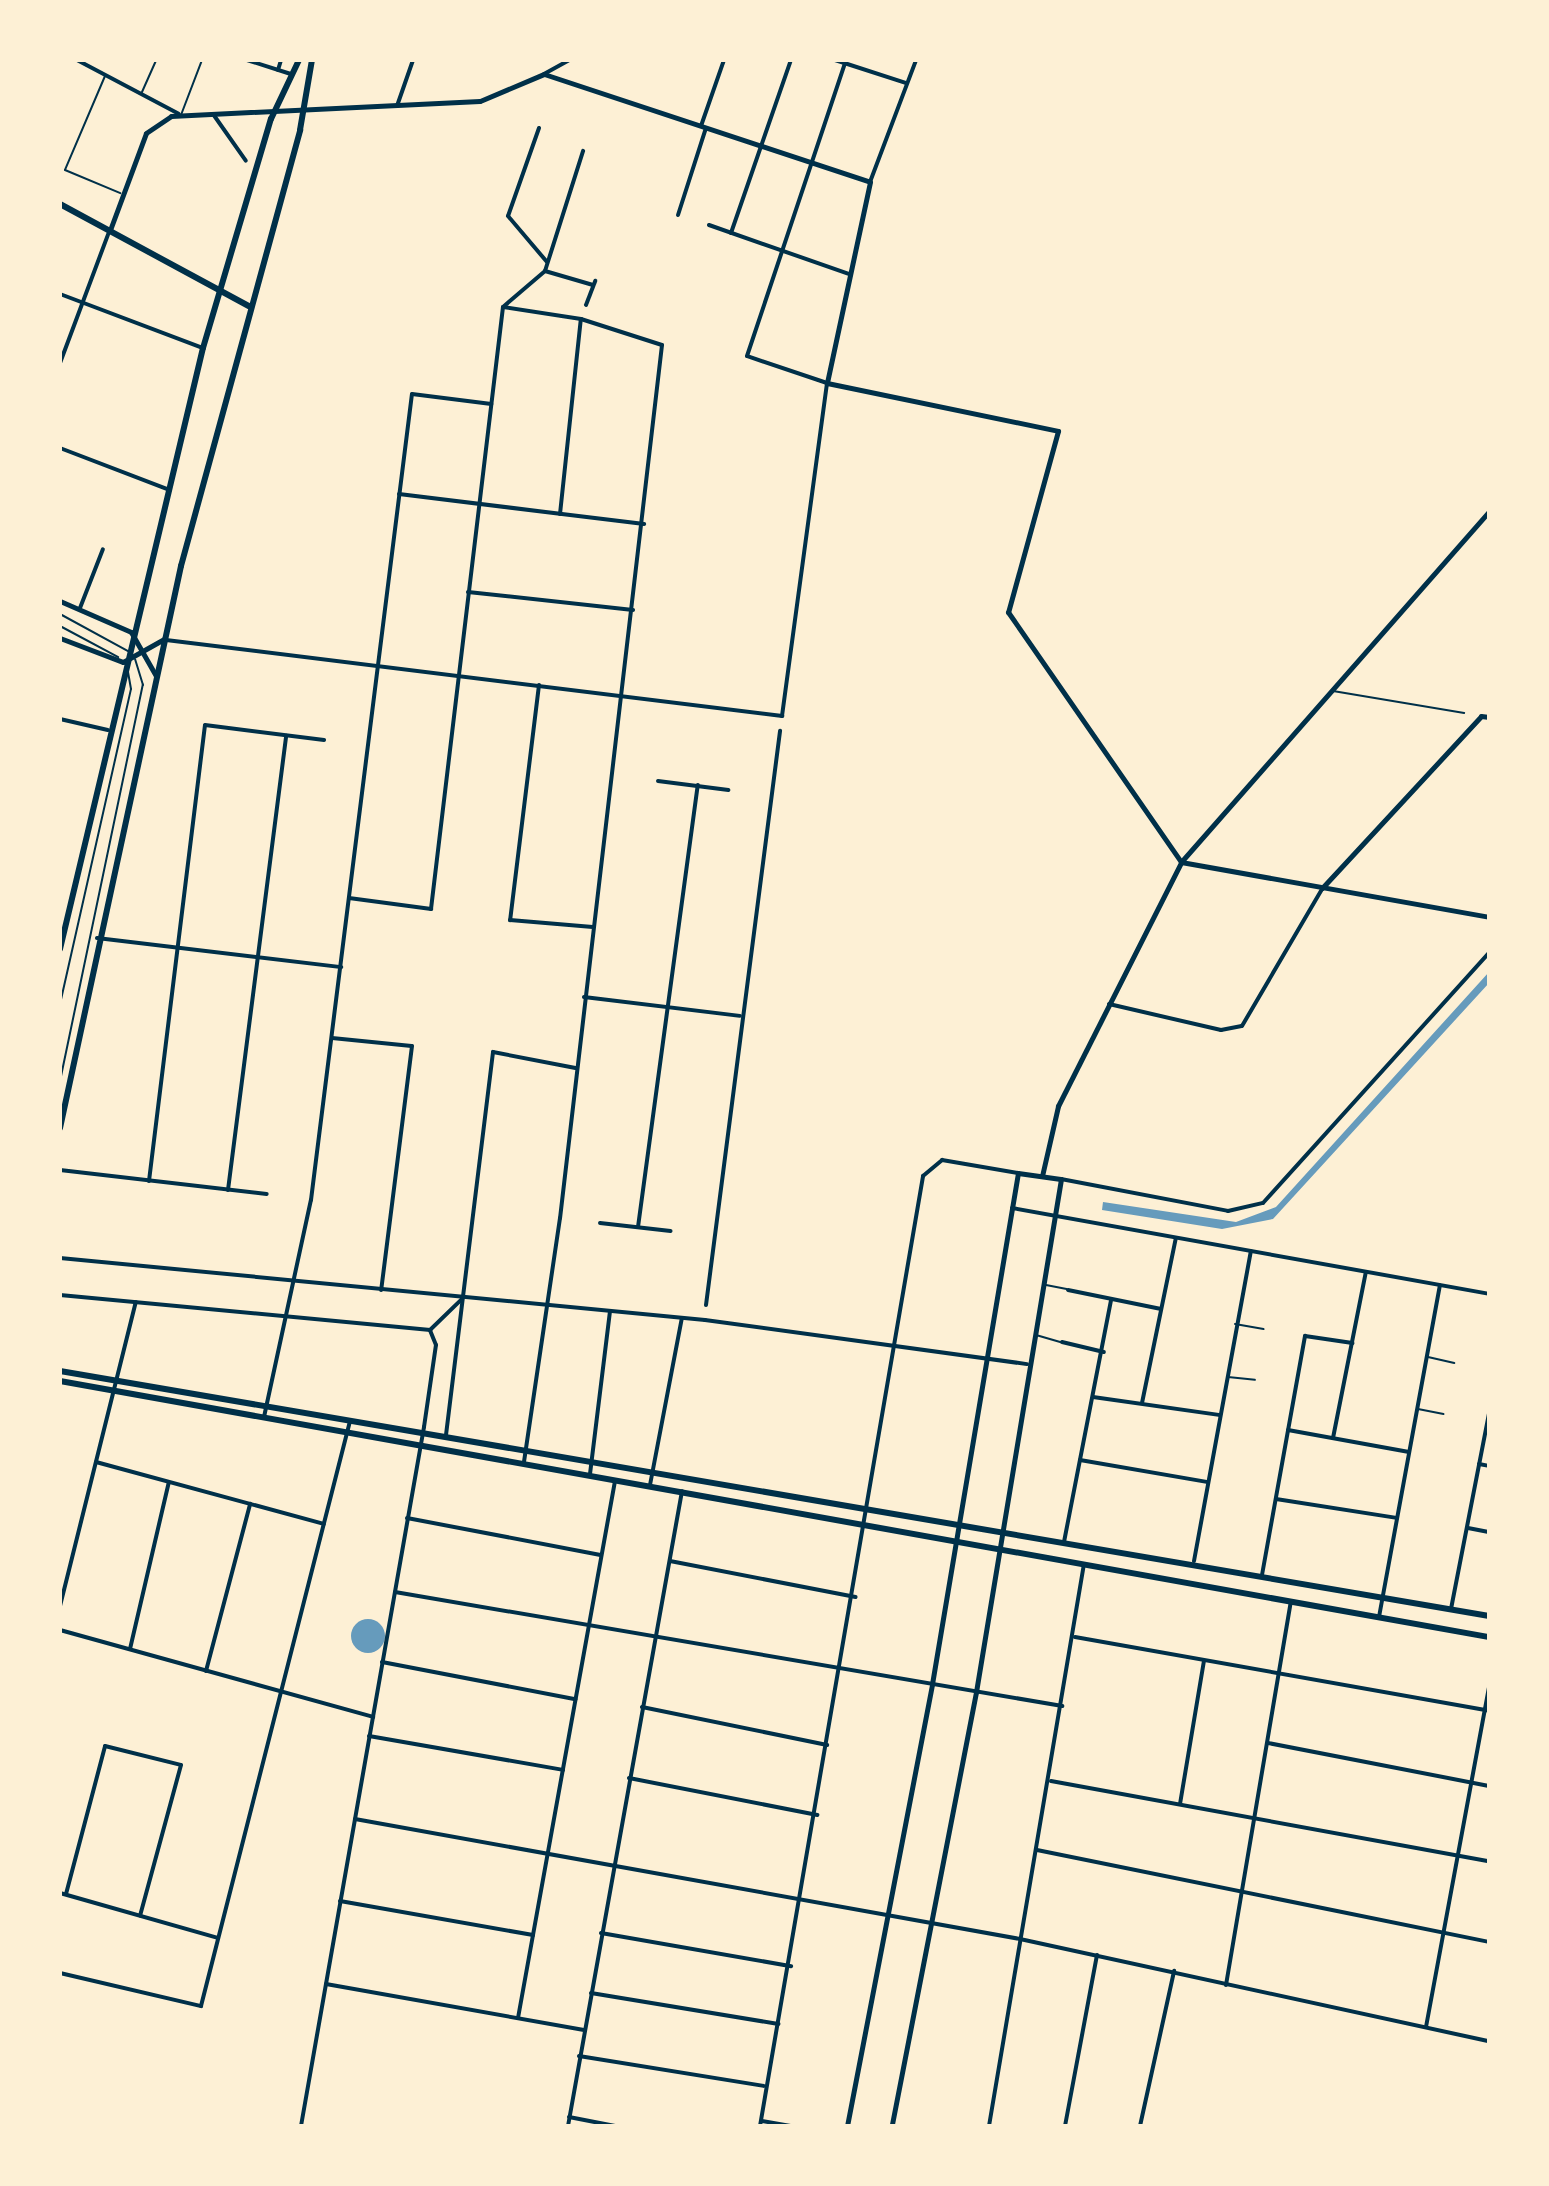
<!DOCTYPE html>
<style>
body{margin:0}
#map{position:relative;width:1549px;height:2186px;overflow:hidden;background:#fdf0d5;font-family:"Archivo Narrow",sans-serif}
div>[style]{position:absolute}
.water>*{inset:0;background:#669bbc}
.round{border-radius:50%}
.service>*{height:2px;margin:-1px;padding:0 1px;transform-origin:1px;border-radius:1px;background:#003049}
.minor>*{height:4px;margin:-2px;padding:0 2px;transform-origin:2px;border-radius:2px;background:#003049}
.tertiary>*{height:5px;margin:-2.5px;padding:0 2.5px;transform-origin:2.5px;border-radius:2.5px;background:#003049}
.secondary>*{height:6px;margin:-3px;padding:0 3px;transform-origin:3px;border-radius:3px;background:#003049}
span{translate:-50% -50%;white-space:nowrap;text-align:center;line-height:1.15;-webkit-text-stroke:8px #fdf0d5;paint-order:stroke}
.frame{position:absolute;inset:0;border:62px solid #fdf0d5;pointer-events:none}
</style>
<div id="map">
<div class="water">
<i style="clip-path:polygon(1489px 972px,1489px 983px,1273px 1219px,1222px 1229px,1102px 1210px,1103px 1202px,1236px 1222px,1276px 1207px)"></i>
<i class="round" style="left:351px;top:1619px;width:34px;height:34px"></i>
</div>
<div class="service">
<i style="left:105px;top:76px;width:102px;rotate:113.1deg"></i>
<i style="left:65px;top:170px;width:60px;rotate:22.7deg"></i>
<i style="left:142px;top:92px;width:35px;rotate:-66deg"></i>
<i style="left:181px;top:115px;width:59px;rotate:-69.1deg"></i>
<i style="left:60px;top:614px;width:77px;rotate:28.6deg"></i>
<i style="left:60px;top:626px;width:66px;rotate:28.1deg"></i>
<i style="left:1333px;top:691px;width:133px;rotate:9.5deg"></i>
<i style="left:60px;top:1004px;width:323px;rotate:-77.3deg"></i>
<i style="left:131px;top:689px;width:17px;rotate:-100deg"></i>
<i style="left:60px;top:1081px;width:405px;rotate:-78.2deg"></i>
<i style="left:143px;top:685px;width:27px;rotate:-107deg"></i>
<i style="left:1046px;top:1285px;width:21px;rotate:11deg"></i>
<i style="left:1235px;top:1324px;width:29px;rotate:10deg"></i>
<i style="left:1036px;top:1335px;width:26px;rotate:16deg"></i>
<i style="left:1428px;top:1357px;width:27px;rotate:13deg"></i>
<i style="left:1228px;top:1377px;width:27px;rotate:6deg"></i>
<i style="left:1418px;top:1409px;width:26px;rotate:11deg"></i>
</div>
<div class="minor">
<i style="left:77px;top:60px;width:115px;rotate:27.9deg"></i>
<i style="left:247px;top:60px;width:46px;rotate:17.7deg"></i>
<i style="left:835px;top:60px;width:75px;rotate:17.9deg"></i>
<i style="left:278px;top:70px;width:10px;rotate:-73deg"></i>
<i style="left:544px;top:74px;width:29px;rotate:-29deg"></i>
<i style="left:397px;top:106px;width:49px;rotate:-70.8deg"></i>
<i style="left:213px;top:114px;width:57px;rotate:54.9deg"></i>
<i style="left:701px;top:126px;width:70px;rotate:-70.8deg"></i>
<i style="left:539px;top:128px;width:93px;rotate:109.4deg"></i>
<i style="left:508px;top:216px;width:60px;rotate:49.7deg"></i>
<i style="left:870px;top:182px;width:130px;rotate:-69.3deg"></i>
<i style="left:678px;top:215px;width:91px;rotate:-72.2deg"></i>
<i style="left:709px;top:225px;width:148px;rotate:19.3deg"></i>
<i style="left:731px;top:233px;width:183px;rotate:-70.9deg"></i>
<i style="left:545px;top:271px;width:50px;rotate:16.3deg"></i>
<i style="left:60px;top:294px;width:153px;rotate:20.7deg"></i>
<i style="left:586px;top:305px;width:26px;rotate:-69deg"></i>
<i style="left:503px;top:307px;width:79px;rotate:8.7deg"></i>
<i style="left:581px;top:319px;width:85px;rotate:17.8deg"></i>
<i style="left:662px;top:345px;width:879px;rotate:96.66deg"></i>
<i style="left:560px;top:1218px;width:247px;rotate:98.4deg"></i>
<i style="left:60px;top:363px;width:140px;rotate:-69.5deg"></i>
<i style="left:60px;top:448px;width:115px;rotate:21deg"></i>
<i style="left:399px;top:494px;width:247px;rotate:7deg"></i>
<i style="left:560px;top:514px;width:196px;rotate:-83.9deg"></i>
<i style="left:468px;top:592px;width:166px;rotate:6.2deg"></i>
<i style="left:80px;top:608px;width:63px;rotate:-68.7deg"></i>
<i style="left:166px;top:640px;width:621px;rotate:7.03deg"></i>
<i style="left:782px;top:716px;width:336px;rotate:-82.3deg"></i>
<i style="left:827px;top:383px;width:84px;rotate:-161.4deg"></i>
<i style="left:747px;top:356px;width:312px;rotate:-71.5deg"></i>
<i style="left:539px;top:685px;width:237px;rotate:97deg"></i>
<i style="left:510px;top:920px;width:83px;rotate:4.8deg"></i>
<i style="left:60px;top:719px;width:49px;rotate:12.9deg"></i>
<i style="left:658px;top:781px;width:71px;rotate:7.3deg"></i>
<i style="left:349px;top:898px;width:83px;rotate:7.6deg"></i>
<i style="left:431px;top:909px;width:606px;rotate:-83.18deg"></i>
<i style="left:503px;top:307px;width:55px;rotate:-40.6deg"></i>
<i style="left:545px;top:271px;width:126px;rotate:-72.4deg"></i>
<i style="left:97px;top:938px;width:246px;rotate:6.8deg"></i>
<i style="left:584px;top:997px;width:157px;rotate:6.9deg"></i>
<i style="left:1109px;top:1004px;width:115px;rotate:13.1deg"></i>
<i style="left:1221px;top:1030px;width:21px;rotate:-11deg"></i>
<i style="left:1242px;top:1026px;width:159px;rotate:-59.7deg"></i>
<i style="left:332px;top:1038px;width:80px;rotate:5.7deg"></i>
<i style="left:412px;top:1046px;width:246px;rotate:97.2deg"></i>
<i style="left:60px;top:1170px;width:208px;rotate:6.6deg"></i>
<i style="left:1061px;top:1179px;width:170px;rotate:10.8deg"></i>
<i style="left:1228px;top:1211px;width:36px;rotate:-13deg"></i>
<i style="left:1263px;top:1203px;width:337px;rotate:-47.9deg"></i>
<i style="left:149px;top:1181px;width:459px;rotate:-83deg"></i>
<i style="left:205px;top:725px;width:120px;rotate:7.2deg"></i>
<i style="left:228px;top:1190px;width:458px;rotate:-82.7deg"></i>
<i style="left:1012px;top:1208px;width:485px;rotate:10.2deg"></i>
<i style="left:600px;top:1223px;width:71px;rotate:6.4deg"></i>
<i style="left:638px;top:1227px;width:446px;rotate:-82.3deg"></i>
<i style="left:60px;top:1258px;width:648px;rotate:5.49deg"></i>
<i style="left:705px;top:1320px;width:325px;rotate:7.8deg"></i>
<i style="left:1068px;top:1290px;width:95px;rotate:11.5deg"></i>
<i style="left:60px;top:1295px;width:372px;rotate:5.4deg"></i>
<i style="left:706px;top:1305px;width:579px;rotate:-82.65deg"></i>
<i style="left:430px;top:1330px;width:45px;rotate:-44.1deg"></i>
<i style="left:1062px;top:1342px;width:43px;rotate:13.4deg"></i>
<i style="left:1093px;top:1397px;width:127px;rotate:8.1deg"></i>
<i style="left:1142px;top:1403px;width:168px;rotate:-78.4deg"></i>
<i style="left:264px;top:1417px;width:222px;rotate:-77.8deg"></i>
<i style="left:311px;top:1200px;width:812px;rotate:-82.86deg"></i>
<i style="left:412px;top:394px;width:80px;rotate:7.2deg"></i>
<i style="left:1288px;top:1430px;width:123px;rotate:10.3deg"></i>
<i style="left:446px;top:1435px;width:386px;rotate:-83deg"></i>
<i style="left:493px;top:1052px;width:84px;rotate:11deg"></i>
<i style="left:1333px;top:1438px;width:169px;rotate:-78.8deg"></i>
<i style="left:1080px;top:1460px;width:130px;rotate:9.8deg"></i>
<i style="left:96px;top:1462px;width:236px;rotate:15.2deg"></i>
<i style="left:1479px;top:1464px;width:10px;rotate:11deg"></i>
<i style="left:590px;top:1474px;width:164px;rotate:-83deg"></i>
<i style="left:650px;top:1485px;width:170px;rotate:-79.2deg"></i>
<i style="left:1276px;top:1499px;width:122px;rotate:8.9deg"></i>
<i style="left:407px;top:1518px;width:197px;rotate:10.8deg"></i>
<i style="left:1468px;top:1528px;width:21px;rotate:11deg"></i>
<i style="left:1064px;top:1542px;width:247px;rotate:-79deg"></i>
<i style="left:670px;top:1561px;width:189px;rotate:11deg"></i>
<i style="left:1194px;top:1561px;width:315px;rotate:-79.6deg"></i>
<i style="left:1262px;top:1575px;width:243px;rotate:-79.8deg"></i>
<i style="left:1305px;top:1336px;width:48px;rotate:8.5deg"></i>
<i style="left:395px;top:1592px;width:677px;rotate:9.7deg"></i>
<i style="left:60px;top:1606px;width:313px;rotate:-76deg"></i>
<i style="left:1451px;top:1609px;width:199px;rotate:-79deg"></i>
<i style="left:1379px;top:1617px;width:337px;rotate:-79.6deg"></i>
<i style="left:60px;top:1630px;width:325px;rotate:15.5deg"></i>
<i style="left:1075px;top:1637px;width:421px;rotate:10.1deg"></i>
<i style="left:130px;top:1649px;width:171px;rotate:-76.9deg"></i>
<i style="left:382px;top:1662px;width:197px;rotate:10.9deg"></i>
<i style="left:206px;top:1671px;width:173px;rotate:-75.2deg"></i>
<i style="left:642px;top:1707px;width:189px;rotate:11.6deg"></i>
<i style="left:369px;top:1736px;width:197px;rotate:9.9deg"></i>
<i style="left:1268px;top:1743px;width:225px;rotate:11deg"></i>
<i style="left:629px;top:1778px;width:192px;rotate:11.1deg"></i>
<i style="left:1051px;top:1781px;width:445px;rotate:10.4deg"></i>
<i style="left:1180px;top:1804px;width:145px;rotate:-80.5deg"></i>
<i style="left:355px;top:1819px;width:676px;rotate:10.23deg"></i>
<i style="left:1020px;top:1939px;width:480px;rotate:12.3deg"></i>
<i style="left:1037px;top:1850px;width:461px;rotate:11.5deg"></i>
<i style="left:60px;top:1893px;width:164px;rotate:15.9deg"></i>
<i style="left:66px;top:1894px;width:153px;rotate:-75.2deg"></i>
<i style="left:105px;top:1746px;width:78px;rotate:14deg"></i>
<i style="left:181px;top:1765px;width:156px;rotate:105.2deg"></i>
<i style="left:340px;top:1901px;width:196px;rotate:10deg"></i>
<i style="left:601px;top:1933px;width:193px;rotate:9.9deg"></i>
<i style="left:60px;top:1973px;width:145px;rotate:13.2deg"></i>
<i style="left:201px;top:2006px;width:604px;rotate:-75.71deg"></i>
<i style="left:326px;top:1984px;width:262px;rotate:10.1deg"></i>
<i style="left:1226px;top:1985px;width:389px;rotate:-80.4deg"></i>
<i style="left:591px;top:1993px;width:190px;rotate:9.4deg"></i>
<i style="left:518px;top:2018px;width:546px;rotate:-79.76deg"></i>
<i style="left:1426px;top:2027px;width:345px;rotate:-79.5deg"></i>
<i style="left:579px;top:2056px;width:187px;rotate:9.2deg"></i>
<i style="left:569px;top:2117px;width:47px;rotate:11.1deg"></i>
<i style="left:762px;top:2121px;width:29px;rotate:10deg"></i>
<i style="left:301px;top:2126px;width:710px;rotate:-80.02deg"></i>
<i style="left:424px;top:1427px;width:83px;rotate:-81.7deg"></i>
<i style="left:436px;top:1345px;width:16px;rotate:-112deg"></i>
<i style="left:568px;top:2126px;width:645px;rotate:-79.82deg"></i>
<i style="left:760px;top:2126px;width:964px;rotate:-80.26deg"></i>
<i style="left:923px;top:1176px;width:25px;rotate:-40deg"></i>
<i style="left:942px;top:1160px;width:77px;rotate:9.7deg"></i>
<i style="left:989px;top:2126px;width:570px;rotate:-80.41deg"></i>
<i style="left:1065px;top:2126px;width:174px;rotate:-79.4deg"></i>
<i style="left:1140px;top:2126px;width:159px;rotate:-77.6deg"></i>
</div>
<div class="tertiary">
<i style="left:110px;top:230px;width:103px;rotate:-69.6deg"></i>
<i style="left:146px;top:133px;width:30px;rotate:-34deg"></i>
<i style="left:171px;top:116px;width:309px;rotate:-2.8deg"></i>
<i style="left:480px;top:101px;width:69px;rotate:-22.9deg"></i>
<i style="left:544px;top:74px;width:343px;rotate:18.3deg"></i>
<i style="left:870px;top:182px;width:206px;rotate:102.1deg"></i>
<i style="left:827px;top:383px;width:236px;rotate:11.7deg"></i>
<i style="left:1058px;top:431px;width:188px;rotate:105.4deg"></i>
<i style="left:1008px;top:612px;width:304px;rotate:55.3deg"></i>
<i style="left:60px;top:601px;width:77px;rotate:23.6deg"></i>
<i style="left:131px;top:632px;width:51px;rotate:60.4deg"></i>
<i style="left:60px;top:638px;width:67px;rotate:20.9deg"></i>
<i style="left:123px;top:662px;width:47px;rotate:-29.3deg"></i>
<i style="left:1181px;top:862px;width:313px;rotate:10.1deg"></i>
<i style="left:1322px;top:888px;width:234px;rotate:-47.2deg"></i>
<i style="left:1481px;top:716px;width:8px;rotate:7deg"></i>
<i style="left:1042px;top:1176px;width:72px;rotate:-77.1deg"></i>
<i style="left:1058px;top:1106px;width:273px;rotate:-63.2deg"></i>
<i style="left:1181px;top:862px;width:466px;rotate:-48.7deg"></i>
<i style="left:847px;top:2126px;width:450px;rotate:-79.1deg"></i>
<i style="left:932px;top:1684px;width:518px;rotate:-80.45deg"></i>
<i style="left:1018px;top:1173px;width:43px;rotate:7.9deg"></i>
<i style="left:1061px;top:1179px;width:520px;rotate:99.41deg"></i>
<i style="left:976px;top:1692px;width:442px;rotate:101deg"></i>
</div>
<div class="secondary">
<i style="left:60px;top:204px;width:215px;rotate:28.4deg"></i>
<i style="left:60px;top:949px;width:618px;rotate:-76.62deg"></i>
<i style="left:203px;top:348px;width:239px;rotate:-73.5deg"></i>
<i style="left:271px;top:119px;width:65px;rotate:-64.6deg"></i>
<i style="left:60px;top:1128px;width:575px;rotate:-77.85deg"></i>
<i style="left:181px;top:566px;width:452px;rotate:-74.7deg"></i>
<i style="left:300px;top:130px;width:71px;rotate:-80.3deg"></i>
<i style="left:60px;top:1371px;width:1450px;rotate:9.73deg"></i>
<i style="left:60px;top:1381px;width:1452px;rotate:10.16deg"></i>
</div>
<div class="frame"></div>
</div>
